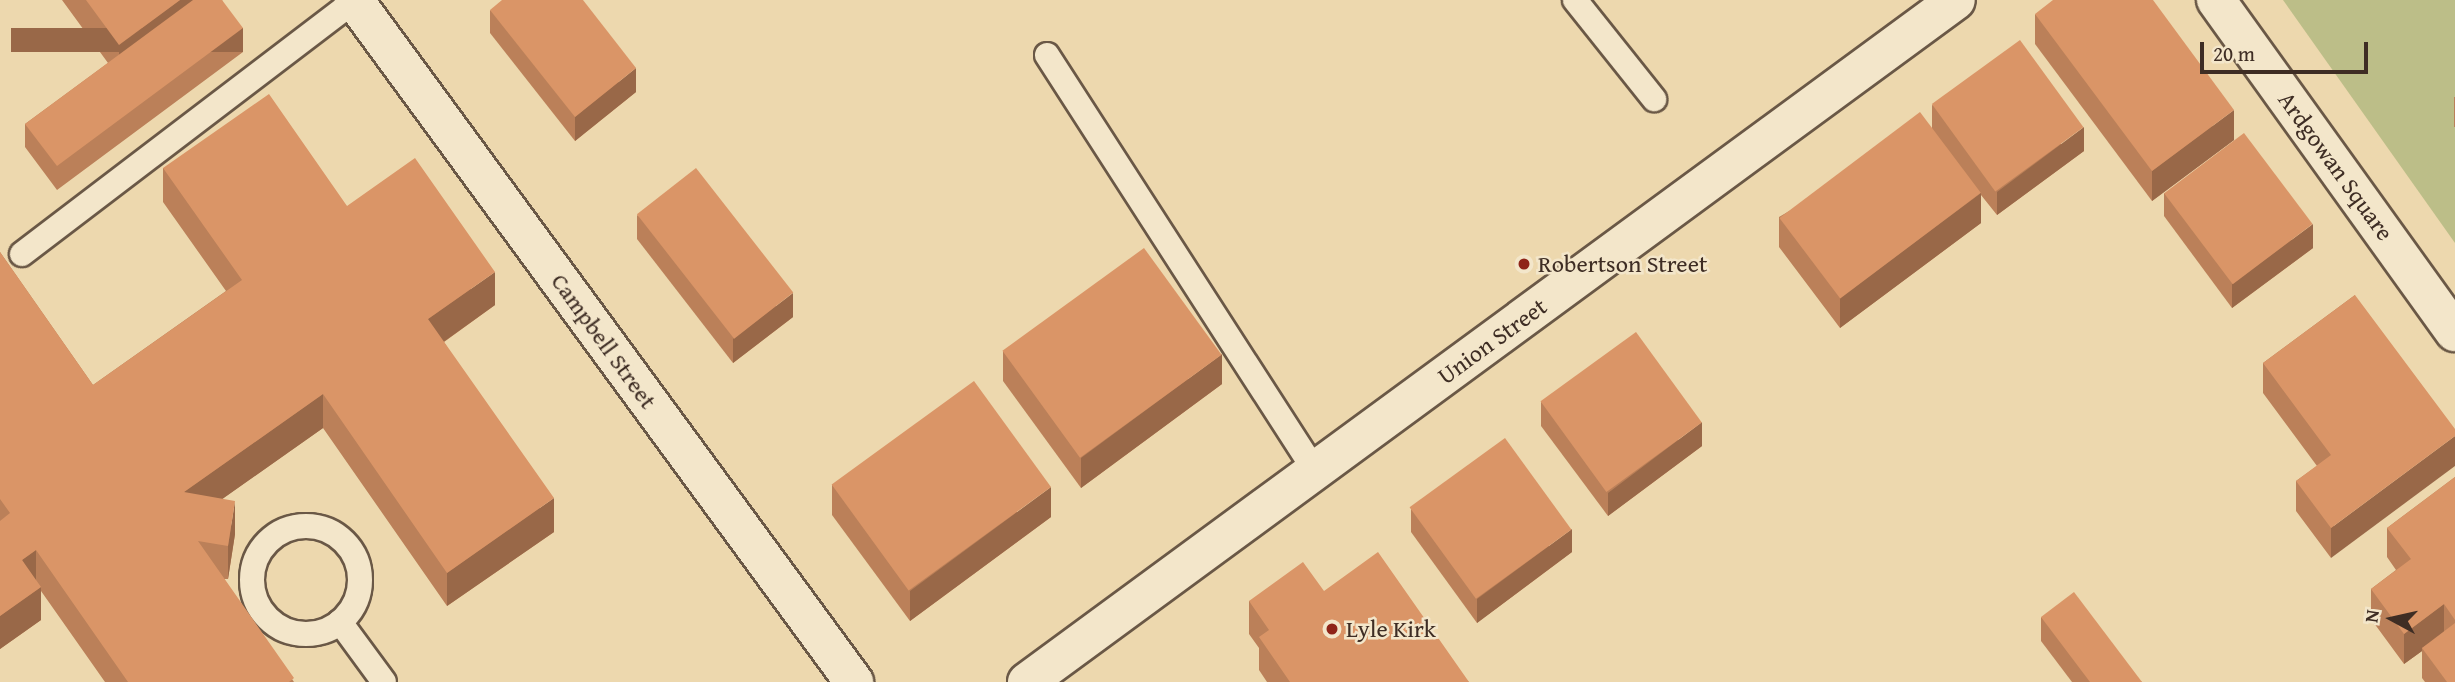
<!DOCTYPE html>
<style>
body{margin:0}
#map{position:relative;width:2455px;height:682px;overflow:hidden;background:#edd8ae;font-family:"Gentium Book Plus",serif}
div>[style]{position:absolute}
.green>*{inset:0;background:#bcbe88}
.roads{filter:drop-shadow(2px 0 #6a5846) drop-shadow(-2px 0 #6a5846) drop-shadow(0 2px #6a5846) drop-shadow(0 -2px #6a5846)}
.lane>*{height:24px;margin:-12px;padding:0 12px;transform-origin:12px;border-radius:12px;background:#f3e6ca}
.lane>.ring{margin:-12px;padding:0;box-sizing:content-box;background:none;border:24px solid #f3e6ca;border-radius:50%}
.street>*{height:38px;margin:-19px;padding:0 19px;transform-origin:19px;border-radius:19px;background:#f3e6ca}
.wall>*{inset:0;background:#bb8059;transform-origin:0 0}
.shaded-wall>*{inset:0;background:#996848;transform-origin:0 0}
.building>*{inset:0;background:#da9567;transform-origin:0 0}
.dots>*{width:19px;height:19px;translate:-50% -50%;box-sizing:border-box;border:4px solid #f3e6ca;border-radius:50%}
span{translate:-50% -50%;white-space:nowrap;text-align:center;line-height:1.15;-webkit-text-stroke:5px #f3e6ca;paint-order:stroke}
.street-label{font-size:24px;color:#3e2d24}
.poi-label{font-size:24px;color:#3e2d24}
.left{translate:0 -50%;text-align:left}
.north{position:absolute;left:2357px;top:584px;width:70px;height:70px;-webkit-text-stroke:5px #f3e6ca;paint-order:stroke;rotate:278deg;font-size:19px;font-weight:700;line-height:28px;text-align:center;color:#3e2d24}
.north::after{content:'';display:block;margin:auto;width:24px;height:32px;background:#3e2d24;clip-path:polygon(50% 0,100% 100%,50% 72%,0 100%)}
.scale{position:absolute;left:2200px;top:42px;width:168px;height:32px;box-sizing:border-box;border:4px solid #3e2d24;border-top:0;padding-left:9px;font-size:21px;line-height:24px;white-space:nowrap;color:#3e2d24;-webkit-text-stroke:5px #f3e6ca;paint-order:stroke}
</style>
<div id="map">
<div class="green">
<i style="clip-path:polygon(2283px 0,2455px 0,2455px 243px)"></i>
</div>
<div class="roads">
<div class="lane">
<i style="left:1575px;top:0;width:127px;rotate:51.4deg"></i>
<i style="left:1047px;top:55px;width:495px;rotate:57.2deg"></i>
<i style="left:22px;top:254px;width:417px;rotate:-37.3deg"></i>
<i class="ring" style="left:252px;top:526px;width:84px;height:84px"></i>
<i style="left:340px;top:622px;width:74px;rotate:53.7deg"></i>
</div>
<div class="street">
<i style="left:354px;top:0;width:846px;rotate:53.75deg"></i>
<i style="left:2216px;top:0;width:409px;rotate:54.3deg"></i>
<i style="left:1027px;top:682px;width:1152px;rotate:-36.28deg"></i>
</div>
</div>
<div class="wall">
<i style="clip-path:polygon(62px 0,222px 0,243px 52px,57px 190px,25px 147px,25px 124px,108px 63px)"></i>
<i style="clip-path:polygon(490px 10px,636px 92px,575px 141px,490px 33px)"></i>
<i style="clip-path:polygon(2035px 14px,2234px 140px,2152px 201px,2035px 44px)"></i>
<i style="left:2454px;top:97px;width:1px;height:30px"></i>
<i style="clip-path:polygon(1932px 105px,2084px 151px,1997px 215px,1981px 195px,1981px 223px,1840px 328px,1779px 247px,1779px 217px,1932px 128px)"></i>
<i style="clip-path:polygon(163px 168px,347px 206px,495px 305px,444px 342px,554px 532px,447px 606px,323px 428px,222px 499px,235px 534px,228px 579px,224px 579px,294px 682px,105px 682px,41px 591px,41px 620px,0 649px,0 252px,93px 385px,226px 291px,163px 202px)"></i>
<i style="clip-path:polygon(2164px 193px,2313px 248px,2232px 308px,2164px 216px)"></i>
<i style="clip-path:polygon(637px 215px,793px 317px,733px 363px,637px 239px)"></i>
<i style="clip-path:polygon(2355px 295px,2331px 558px,2296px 511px,2296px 481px,2317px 466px,2263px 393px,2263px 363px)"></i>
<i style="clip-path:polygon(1003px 351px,1222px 384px,1081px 488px,1003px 381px)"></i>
<i style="clip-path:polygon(1541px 402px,1702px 446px,1608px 516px,1541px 426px)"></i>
<i style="clip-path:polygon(2455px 477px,2455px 682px,2425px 682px,2422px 678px,2422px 651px,2404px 664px,2371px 619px,2371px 589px,2396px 570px,2387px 557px,2387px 528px)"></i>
<i style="clip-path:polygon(832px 485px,1051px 517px,910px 621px,832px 515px)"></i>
<i style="clip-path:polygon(1411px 509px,1572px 552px,1477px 623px,1411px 532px)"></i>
<i style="clip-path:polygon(1324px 591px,1469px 682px,1267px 682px,1259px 670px,1259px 648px,1249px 634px,1249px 601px)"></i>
<i style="clip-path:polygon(2041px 617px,2142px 682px,2072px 682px,2041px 641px)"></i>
</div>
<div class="shaded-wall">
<i style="clip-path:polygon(180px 0,212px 0,119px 78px,119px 45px)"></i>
<i style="left:243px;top:28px;width:24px;height:232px;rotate:90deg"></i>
<i style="clip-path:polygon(636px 68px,636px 92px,575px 141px,575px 117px)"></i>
<i style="clip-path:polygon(2234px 110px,2234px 140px,2152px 201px,2152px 171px)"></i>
<i style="clip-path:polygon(2084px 127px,2084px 151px,1997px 215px,1997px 192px)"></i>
<i style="clip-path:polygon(1981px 193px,1981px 223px,1840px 328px,1840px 298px)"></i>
<i style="clip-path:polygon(2313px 224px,2313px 248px,2232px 308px,2232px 284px)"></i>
<i style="clip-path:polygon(495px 272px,495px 305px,428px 353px,428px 319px)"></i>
<i style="clip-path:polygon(793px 293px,793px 317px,733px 363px,733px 339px)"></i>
<i style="clip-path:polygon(1222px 354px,1222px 384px,1081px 488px,1081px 458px)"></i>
<i style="clip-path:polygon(323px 394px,323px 428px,184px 526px,184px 492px)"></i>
<i style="clip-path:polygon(1702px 422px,1702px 446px,1608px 516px,1608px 493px)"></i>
<i style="clip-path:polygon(2455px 436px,2455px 466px,2331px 558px,2331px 528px)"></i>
<i style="clip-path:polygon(1051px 487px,1051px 517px,910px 621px,910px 591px)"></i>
<i style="clip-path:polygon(554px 498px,554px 532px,447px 606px,447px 573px)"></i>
<i style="clip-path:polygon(235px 501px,235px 534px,228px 579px,228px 546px)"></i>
<i style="clip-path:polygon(1572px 529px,1572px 552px,1477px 623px,1477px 599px)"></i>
<i style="clip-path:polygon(36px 550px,36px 584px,22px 560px)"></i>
<i style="clip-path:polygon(41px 587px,41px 620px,0 649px,0 616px)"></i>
<i style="clip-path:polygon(2444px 604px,2444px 634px,2422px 648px,2422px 651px,2404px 664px,2404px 634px)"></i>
</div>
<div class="building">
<i style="clip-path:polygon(86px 0,180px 0,119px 45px)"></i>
<i style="clip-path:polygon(193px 0,222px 0,243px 28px,57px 166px,25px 124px)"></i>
<i style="clip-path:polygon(502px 0,583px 0,636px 68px,575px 117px,490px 10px)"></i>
<i style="clip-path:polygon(2053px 0,2153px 0,2234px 110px,2152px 171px,2035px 14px)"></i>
<i style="left:2020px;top:40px;width:108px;height:109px;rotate:54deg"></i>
<i style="clip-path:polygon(269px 94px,347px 206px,415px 158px,495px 272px,428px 319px,554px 498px,447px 573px,323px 394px,184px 492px,235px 501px,228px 546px,198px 541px,294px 678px,289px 682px,128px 682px,36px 550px,22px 560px,41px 587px,0 616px,0 521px,10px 513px,0 499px,0 252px,93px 385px,242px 280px,163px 168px)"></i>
<i style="left:1920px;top:112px;width:101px;height:176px;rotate:53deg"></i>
<i style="left:2244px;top:133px;width:114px;height:100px;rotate:53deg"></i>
<i style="left:696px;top:168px;width:158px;height:75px;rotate:52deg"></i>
<i style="left:1144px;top:248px;width:132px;height:175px;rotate:54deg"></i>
<i style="clip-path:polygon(2355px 295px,2455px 429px,2455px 436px,2331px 528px,2296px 481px,2331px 455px,2263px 363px)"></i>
<i style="left:1636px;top:332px;width:112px;height:118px;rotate:54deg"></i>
<i style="left:974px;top:381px;width:131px;height:176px;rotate:54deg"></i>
<i style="left:1505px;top:438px;width:113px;height:118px;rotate:54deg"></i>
<i style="clip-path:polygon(2455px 477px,2455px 620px,2444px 604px,2404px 634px,2371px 589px,2411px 559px,2387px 528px)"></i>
<i style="clip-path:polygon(1378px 552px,1469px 682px,1290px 682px,1259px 637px,1269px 630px,1249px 601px,1303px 562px,1324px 591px)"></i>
<i style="clip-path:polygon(2074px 592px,2142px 682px,2090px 682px,2041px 617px)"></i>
<i style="clip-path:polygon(2455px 623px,2455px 682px,2447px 682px,2422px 648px)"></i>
</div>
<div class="dots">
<i style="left:1524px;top:264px;background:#8f2418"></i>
<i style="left:1332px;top:629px;background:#8f2418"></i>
</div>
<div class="street-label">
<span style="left:2336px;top:166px;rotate:54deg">Ardgowan Square</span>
<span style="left:604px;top:341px;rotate:54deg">Campbell Street</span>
<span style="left:1492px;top:341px;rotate:-36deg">Union Street</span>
</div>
<div class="poi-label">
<span class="left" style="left:1538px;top:264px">Robertson Street</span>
<span class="left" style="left:1346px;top:629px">Lyle Kirk</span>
</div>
<div class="north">N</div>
<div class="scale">20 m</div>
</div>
